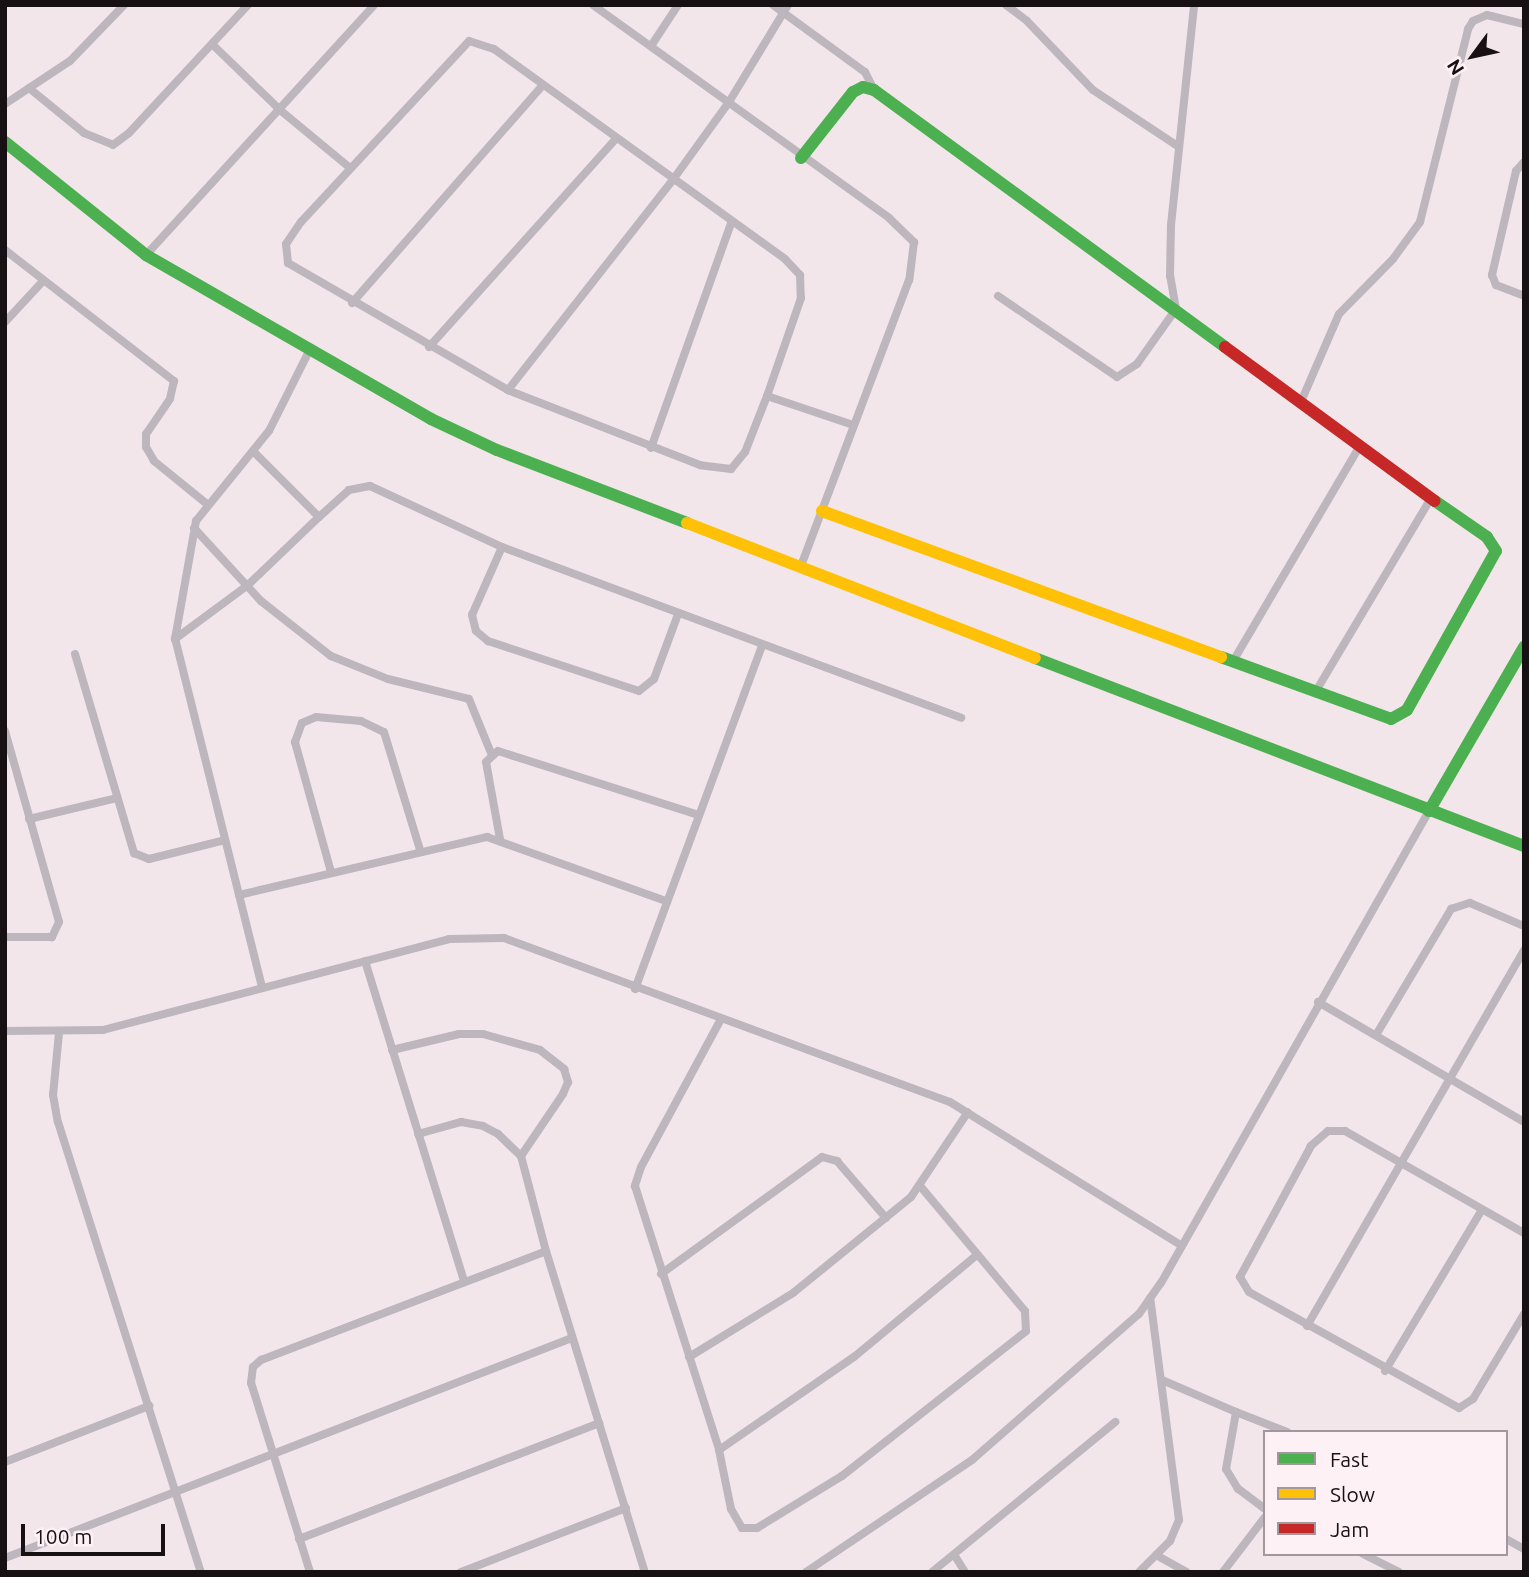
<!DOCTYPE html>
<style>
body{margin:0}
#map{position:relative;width:1529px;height:1577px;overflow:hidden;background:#f2e6ea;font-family:Ubuntu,sans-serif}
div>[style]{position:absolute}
.street>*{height:8px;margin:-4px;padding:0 4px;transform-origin:4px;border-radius:4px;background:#bdb6bd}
.fast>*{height:12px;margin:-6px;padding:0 6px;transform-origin:6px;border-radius:6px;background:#4caf50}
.slow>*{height:12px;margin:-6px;padding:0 6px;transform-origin:6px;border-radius:6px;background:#ffc107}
.jam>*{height:12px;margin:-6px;padding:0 6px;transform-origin:6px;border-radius:6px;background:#c62828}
span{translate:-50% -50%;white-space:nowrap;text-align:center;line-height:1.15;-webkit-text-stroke:7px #fef1f6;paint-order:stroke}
.frame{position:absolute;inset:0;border:7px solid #181114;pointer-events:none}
.legend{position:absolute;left:1263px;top:1430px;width:245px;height:126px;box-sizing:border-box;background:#fef1f6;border:2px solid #a2979c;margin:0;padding:9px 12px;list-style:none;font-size:21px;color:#181114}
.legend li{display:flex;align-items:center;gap:14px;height:35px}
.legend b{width:35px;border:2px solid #a2979c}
.north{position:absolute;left:1438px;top:21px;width:70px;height:70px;-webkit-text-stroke:5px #fef1f6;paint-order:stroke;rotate:237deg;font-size:19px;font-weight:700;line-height:28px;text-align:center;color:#181114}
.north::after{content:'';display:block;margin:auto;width:24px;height:32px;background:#181114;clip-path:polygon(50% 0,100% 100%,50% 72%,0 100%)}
.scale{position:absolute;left:21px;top:1524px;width:144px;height:32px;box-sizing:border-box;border:4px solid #181114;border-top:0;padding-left:9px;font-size:21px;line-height:24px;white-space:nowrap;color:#181114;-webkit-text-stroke:5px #fef1f6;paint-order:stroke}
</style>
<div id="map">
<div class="street">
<i style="left:593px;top:5px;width:365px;rotate:35.7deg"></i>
<i style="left:889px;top:218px;width:35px;rotate:44deg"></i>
<i style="left:914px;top:242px;width:38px;rotate:97deg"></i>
<i style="left:909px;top:280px;width:306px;rotate:110.7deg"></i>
<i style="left:773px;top:5px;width:114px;rotate:36.1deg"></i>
<i style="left:865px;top:72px;width:20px;rotate:63deg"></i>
<i style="left:1006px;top:5px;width:26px;rotate:37deg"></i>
<i style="left:1027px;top:21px;width:95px;rotate:46.3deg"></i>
<i style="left:1093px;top:90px;width:103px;rotate:33.5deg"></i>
<i style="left:469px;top:41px;width:26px;rotate:18deg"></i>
<i style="left:494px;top:49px;width:359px;rotate:35.8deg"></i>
<i style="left:785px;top:259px;width:22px;rotate:47deg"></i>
<i style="left:800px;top:275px;width:23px;rotate:88deg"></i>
<i style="left:801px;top:298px;width:104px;rotate:109.1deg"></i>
<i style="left:767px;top:396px;width:60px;rotate:111.4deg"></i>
<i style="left:745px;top:452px;width:22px;rotate:129deg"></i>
<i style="left:731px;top:469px;width:31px;rotate:-173deg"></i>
<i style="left:700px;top:465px;width:206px;rotate:-158.7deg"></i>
<i style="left:508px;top:390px;width:254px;rotate:-150deg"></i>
<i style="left:288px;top:263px;width:19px;rotate:-96deg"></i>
<i style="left:286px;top:244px;width:27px;rotate:-56deg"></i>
<i style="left:301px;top:222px;width:247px;rotate:-47.1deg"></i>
<i style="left:213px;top:45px;width:93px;rotate:44.1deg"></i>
<i style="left:280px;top:110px;width:91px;rotate:39.6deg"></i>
<i style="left:651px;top:46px;width:49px;rotate:-56.6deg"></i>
<i style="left:29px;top:88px;width:71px;rotate:39.3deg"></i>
<i style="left:84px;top:133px;width:31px;rotate:22deg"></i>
<i style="left:113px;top:145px;width:20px;rotate:-37deg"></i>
<i style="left:129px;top:133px;width:175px;rotate:-47.1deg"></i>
<i style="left:5px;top:104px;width:78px;rotate:-33.5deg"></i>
<i style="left:70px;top:61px;width:78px;rotate:-46deg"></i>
<i style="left:1524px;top:162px;width:12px;rotate:132deg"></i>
<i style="left:1516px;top:171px;width:107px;rotate:103deg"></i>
<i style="left:1492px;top:275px;width:11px;rotate:68deg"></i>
<i style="left:1496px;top:285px;width:30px;rotate:21deg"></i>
<i style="left:5px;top:250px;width:214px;rotate:37.8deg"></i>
<i style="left:174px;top:381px;width:18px;rotate:103deg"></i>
<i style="left:170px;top:399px;width:42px;rotate:124.4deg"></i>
<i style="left:146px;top:434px;width:13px;rotate:90deg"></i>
<i style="left:146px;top:447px;width:16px;rotate:60deg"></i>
<i style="left:154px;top:461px;width:68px;rotate:39.1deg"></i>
<i style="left:146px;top:255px;width:338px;rotate:-47.6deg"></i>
<i style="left:998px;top:296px;width:144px;rotate:34.2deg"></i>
<i style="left:1117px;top:377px;width:24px;rotate:-33deg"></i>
<i style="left:1137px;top:364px;width:67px;rotate:-54.7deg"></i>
<i style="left:1176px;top:309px;width:34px;rotate:-100deg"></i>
<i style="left:1170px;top:276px;width:51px;rotate:-88.9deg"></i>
<i style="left:1171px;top:225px;width:221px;rotate:-84deg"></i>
<i style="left:352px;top:303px;width:290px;rotate:-48.8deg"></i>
<i style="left:5px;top:322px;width:56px;rotate:-47.2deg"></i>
<i style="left:429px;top:347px;width:278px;rotate:-48.1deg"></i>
<i style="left:508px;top:390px;width:266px;rotate:-51.9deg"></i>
<i style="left:672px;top:181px;width:97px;rotate:-54.2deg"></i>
<i style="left:729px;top:102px;width:114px;rotate:-58.7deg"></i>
<i style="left:767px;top:396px;width:91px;rotate:18.6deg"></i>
<i style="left:1300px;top:404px;width:98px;rotate:-66.6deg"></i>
<i style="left:1339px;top:314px;width:77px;rotate:-45.5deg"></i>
<i style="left:1393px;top:259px;width:46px;rotate:-53.9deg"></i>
<i style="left:1420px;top:222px;width:199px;rotate:-76deg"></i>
<i style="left:1468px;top:29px;width:9px;rotate:-58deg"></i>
<i style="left:1473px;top:21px;width:15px;rotate:-23deg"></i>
<i style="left:1487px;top:15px;width:38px;rotate:14deg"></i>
<i style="left:651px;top:448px;width:239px;rotate:-70.4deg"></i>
<i style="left:254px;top:452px;width:92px;rotate:45deg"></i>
<i style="left:319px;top:517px;width:40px;rotate:-42deg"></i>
<i style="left:349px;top:490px;width:21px;rotate:-11deg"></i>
<i style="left:370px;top:486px;width:145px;rotate:24.8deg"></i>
<i style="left:502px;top:547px;width:490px;rotate:20.4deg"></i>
<i style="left:194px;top:528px;width:99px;rotate:47.5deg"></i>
<i style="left:261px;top:601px;width:89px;rotate:38.2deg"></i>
<i style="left:331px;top:656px;width:61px;rotate:22deg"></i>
<i style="left:388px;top:679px;width:83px;rotate:13.9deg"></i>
<i style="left:469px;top:699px;width:58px;rotate:67.8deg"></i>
<i style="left:502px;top:547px;width:74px;rotate:113.8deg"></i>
<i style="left:472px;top:615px;width:16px;rotate:76deg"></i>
<i style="left:476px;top:631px;width:16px;rotate:40deg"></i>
<i style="left:488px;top:641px;width:159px;rotate:18.3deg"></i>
<i style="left:639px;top:691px;width:19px;rotate:-39deg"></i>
<i style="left:654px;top:679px;width:69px;rotate:-69.7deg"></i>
<i style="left:175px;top:639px;width:91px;rotate:-36.5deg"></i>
<i style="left:248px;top:585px;width:98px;rotate:-43.8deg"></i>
<i style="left:75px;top:654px;width:208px;rotate:73.5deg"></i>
<i style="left:134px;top:853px;width:16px;rotate:22deg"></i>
<i style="left:149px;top:859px;width:78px;rotate:-14deg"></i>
<i style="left:1232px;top:663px;width:248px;rotate:-59.5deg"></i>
<i style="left:1316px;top:691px;width:225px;rotate:-59.2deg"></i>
<i style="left:5px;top:731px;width:198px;rotate:74.2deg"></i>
<i style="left:59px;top:922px;width:17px;rotate:115deg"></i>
<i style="left:52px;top:937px;width:47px;rotate:180deg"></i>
<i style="left:29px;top:819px;width:90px;rotate:-13.4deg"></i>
<i style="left:500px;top:839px;width:78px;rotate:-100.3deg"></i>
<i style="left:486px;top:762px;width:16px;rotate:-43deg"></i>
<i style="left:498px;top:751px;width:211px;rotate:17.7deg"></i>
<i style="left:331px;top:872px;width:135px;rotate:-105.5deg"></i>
<i style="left:295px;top:742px;width:20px;rotate:-70deg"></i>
<i style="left:302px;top:723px;width:15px;rotate:-23deg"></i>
<i style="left:316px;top:717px;width:45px;rotate:5.1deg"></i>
<i style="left:361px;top:721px;width:25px;rotate:26deg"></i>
<i style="left:384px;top:732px;width:123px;rotate:73deg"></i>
<i style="left:239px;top:895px;width:255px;rotate:-13.2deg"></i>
<i style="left:487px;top:837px;width:190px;rotate:19.7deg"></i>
<i style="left:365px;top:961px;width:334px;rotate:72.8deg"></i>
<i style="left:262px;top:987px;width:359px;rotate:-104deg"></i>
<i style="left:175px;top:639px;width:120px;rotate:-79.9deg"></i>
<i style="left:196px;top:521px;width:116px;rotate:-51deg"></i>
<i style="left:269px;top:431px;width:89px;rotate:-63.4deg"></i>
<i style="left:635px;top:989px;width:367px;rotate:-69.7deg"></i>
<i style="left:1318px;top:1002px;width:238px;rotate:30.2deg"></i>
<i style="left:721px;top:1019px;width:168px;rotate:118.4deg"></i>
<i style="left:641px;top:1167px;width:20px;rotate:108deg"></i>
<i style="left:635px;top:1186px;width:277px;rotate:72.3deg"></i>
<i style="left:719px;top:1450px;width:60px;rotate:78.5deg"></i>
<i style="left:731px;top:1509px;width:22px;rotate:60deg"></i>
<i style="left:742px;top:1528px;width:15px"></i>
<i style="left:757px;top:1528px;width:100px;rotate:-31.5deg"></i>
<i style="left:842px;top:1476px;width:234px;rotate:-38.2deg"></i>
<i style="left:1026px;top:1331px;width:20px;rotate:-93deg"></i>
<i style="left:1025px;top:1311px;width:162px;rotate:-130deg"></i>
<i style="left:5px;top:1031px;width:98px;rotate:-0.6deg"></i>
<i style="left:103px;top:1030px;width:358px;rotate:-14.7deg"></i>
<i style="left:449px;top:939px;width:55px;rotate:-1deg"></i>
<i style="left:504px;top:938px;width:475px;rotate:20.2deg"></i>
<i style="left:950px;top:1102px;width:272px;rotate:31.8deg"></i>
<i style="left:59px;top:1033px;width:62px;rotate:95.5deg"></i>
<i style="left:53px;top:1095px;width:27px;rotate:80deg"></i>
<i style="left:58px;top:1122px;width:472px;rotate:72.4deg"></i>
<i style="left:1376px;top:1035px;width:147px;rotate:-59.2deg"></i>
<i style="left:1451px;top:909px;width:20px;rotate:-18deg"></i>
<i style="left:1470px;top:903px;width:59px;rotate:23.1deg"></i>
<i style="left:392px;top:1050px;width:69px;rotate:-13.4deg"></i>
<i style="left:459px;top:1034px;width:24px"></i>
<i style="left:483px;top:1034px;width:59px;rotate:15.7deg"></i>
<i style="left:540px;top:1050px;width:31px;rotate:38deg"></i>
<i style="left:564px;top:1069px;width:14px;rotate:73deg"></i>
<i style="left:568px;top:1082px;width:13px;rotate:113deg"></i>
<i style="left:563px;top:1094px;width:75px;rotate:124.1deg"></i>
<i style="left:521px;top:1156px;width:98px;rotate:75.3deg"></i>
<i style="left:546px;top:1251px;width:336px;rotate:72.9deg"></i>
<i style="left:418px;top:1134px;width:45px;rotate:-15.6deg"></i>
<i style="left:461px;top:1122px;width:22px;rotate:10deg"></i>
<i style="left:483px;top:1126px;width:17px;rotate:28deg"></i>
<i style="left:498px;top:1134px;width:32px;rotate:44deg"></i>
<i style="left:1524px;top:1233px;width:206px;rotate:-150.3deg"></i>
<i style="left:1345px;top:1131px;width:17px;rotate:180deg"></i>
<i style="left:1328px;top:1131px;width:23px;rotate:139deg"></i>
<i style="left:1311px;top:1146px;width:149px;rotate:118.5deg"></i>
<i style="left:1240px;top:1277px;width:17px;rotate:59deg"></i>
<i style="left:1249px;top:1292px;width:240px;rotate:28.9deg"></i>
<i style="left:1459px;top:1408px;width:17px;rotate:-33deg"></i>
<i style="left:1473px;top:1399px;width:99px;rotate:-59deg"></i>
<i style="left:661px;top:1274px;width:199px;rotate:-36deg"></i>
<i style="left:822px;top:1157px;width:16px;rotate:15deg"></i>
<i style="left:837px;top:1161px;width:75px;rotate:49.3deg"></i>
<i style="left:1307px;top:1326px;width:434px;rotate:-60deg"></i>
<i style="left:689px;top:1357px;width:122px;rotate:-31.6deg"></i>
<i style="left:793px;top:1293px;width:152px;rotate:-39.1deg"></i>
<i style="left:911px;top:1197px;width:102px;rotate:-56.2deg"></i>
<i style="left:1385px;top:1371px;width:187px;rotate:-59deg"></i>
<i style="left:1162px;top:1380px;width:81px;rotate:23.4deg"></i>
<i style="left:719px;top:1450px;width:164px;rotate:-34.6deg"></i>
<i style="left:854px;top:1357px;width:160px;rotate:-39.7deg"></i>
<i style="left:5px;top:1462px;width:155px;rotate:-21.3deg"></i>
<i style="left:1265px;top:1509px;width:34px;rotate:-143deg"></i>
<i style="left:1238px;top:1489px;width:23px;rotate:-121deg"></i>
<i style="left:1226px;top:1469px;width:58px;rotate:-80deg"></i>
<i style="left:1236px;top:1412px;width:55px;rotate:21.4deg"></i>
<i style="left:299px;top:1539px;width:322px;rotate:-21.1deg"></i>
<i style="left:1506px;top:1539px;width:21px;rotate:29deg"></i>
<i style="left:1363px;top:1554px;width:40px;rotate:26.6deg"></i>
<i style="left:1156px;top:1555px;width:35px;rotate:29deg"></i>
<i style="left:955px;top:1556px;width:19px;rotate:58deg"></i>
<i style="left:5px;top:1558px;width:608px;rotate:-21.21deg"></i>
<i style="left:310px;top:1572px;width:198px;rotate:-107.3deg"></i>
<i style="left:251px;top:1383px;width:16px;rotate:-83deg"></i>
<i style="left:253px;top:1367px;width:11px;rotate:-41deg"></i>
<i style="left:261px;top:1360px;width:305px;rotate:-20.9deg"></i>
<i style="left:461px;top:1572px;width:177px;rotate:-21.2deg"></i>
<i style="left:806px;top:1572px;width:200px;rotate:-34deg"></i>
<i style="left:972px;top:1460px;width:222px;rotate:-41.2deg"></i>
<i style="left:1139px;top:1314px;width:38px;rotate:-55deg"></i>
<i style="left:1161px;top:1283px;width:543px;rotate:-60.41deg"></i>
<i style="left:932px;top:1572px;width:237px;rotate:-39.3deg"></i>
<i style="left:1139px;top:1572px;width:44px;rotate:-45deg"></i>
<i style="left:1170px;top:1541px;width:23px;rotate:-67deg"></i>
<i style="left:1179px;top:1520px;width:224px;rotate:-97.4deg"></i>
<i style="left:1223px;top:1572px;width:69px;rotate:-52.6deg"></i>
</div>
<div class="fast">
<i style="left:5px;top:142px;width:181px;rotate:38.7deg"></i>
<i style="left:146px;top:255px;width:329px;rotate:29.9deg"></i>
<i style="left:431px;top:419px;width:73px;rotate:25.2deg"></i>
<i style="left:497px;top:450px;width:204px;rotate:21deg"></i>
<i style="left:801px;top:158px;width:84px;rotate:-51.8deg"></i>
<i style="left:853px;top:92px;width:11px;rotate:-27deg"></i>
<i style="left:863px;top:87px;width:11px;rotate:15deg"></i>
<i style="left:874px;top:90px;width:435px;rotate:36.2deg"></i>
<i style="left:1221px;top:657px;width:181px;rotate:20deg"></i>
<i style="left:1391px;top:719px;width:18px;rotate:-29deg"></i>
<i style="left:1407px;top:710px;width:182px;rotate:-60.8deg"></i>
<i style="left:1496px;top:551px;width:17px;rotate:-123deg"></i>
<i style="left:1487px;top:537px;width:63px;rotate:-145.3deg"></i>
<i style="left:1035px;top:658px;width:524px;rotate:21.03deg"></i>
<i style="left:1429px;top:811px;width:190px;rotate:-59.9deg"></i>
</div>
<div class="slow">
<i style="left:822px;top:511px;width:425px;rotate:20.1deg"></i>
<i style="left:687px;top:523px;width:373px;rotate:21.2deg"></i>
</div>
<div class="jam">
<i style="left:1225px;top:347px;width:260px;rotate:36.3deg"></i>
</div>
<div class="frame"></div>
<ul class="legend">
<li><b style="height:9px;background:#4caf50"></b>Fast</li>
<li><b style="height:9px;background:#ffc107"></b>Slow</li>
<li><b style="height:9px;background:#c62828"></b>Jam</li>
</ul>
<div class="north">N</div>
<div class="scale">100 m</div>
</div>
